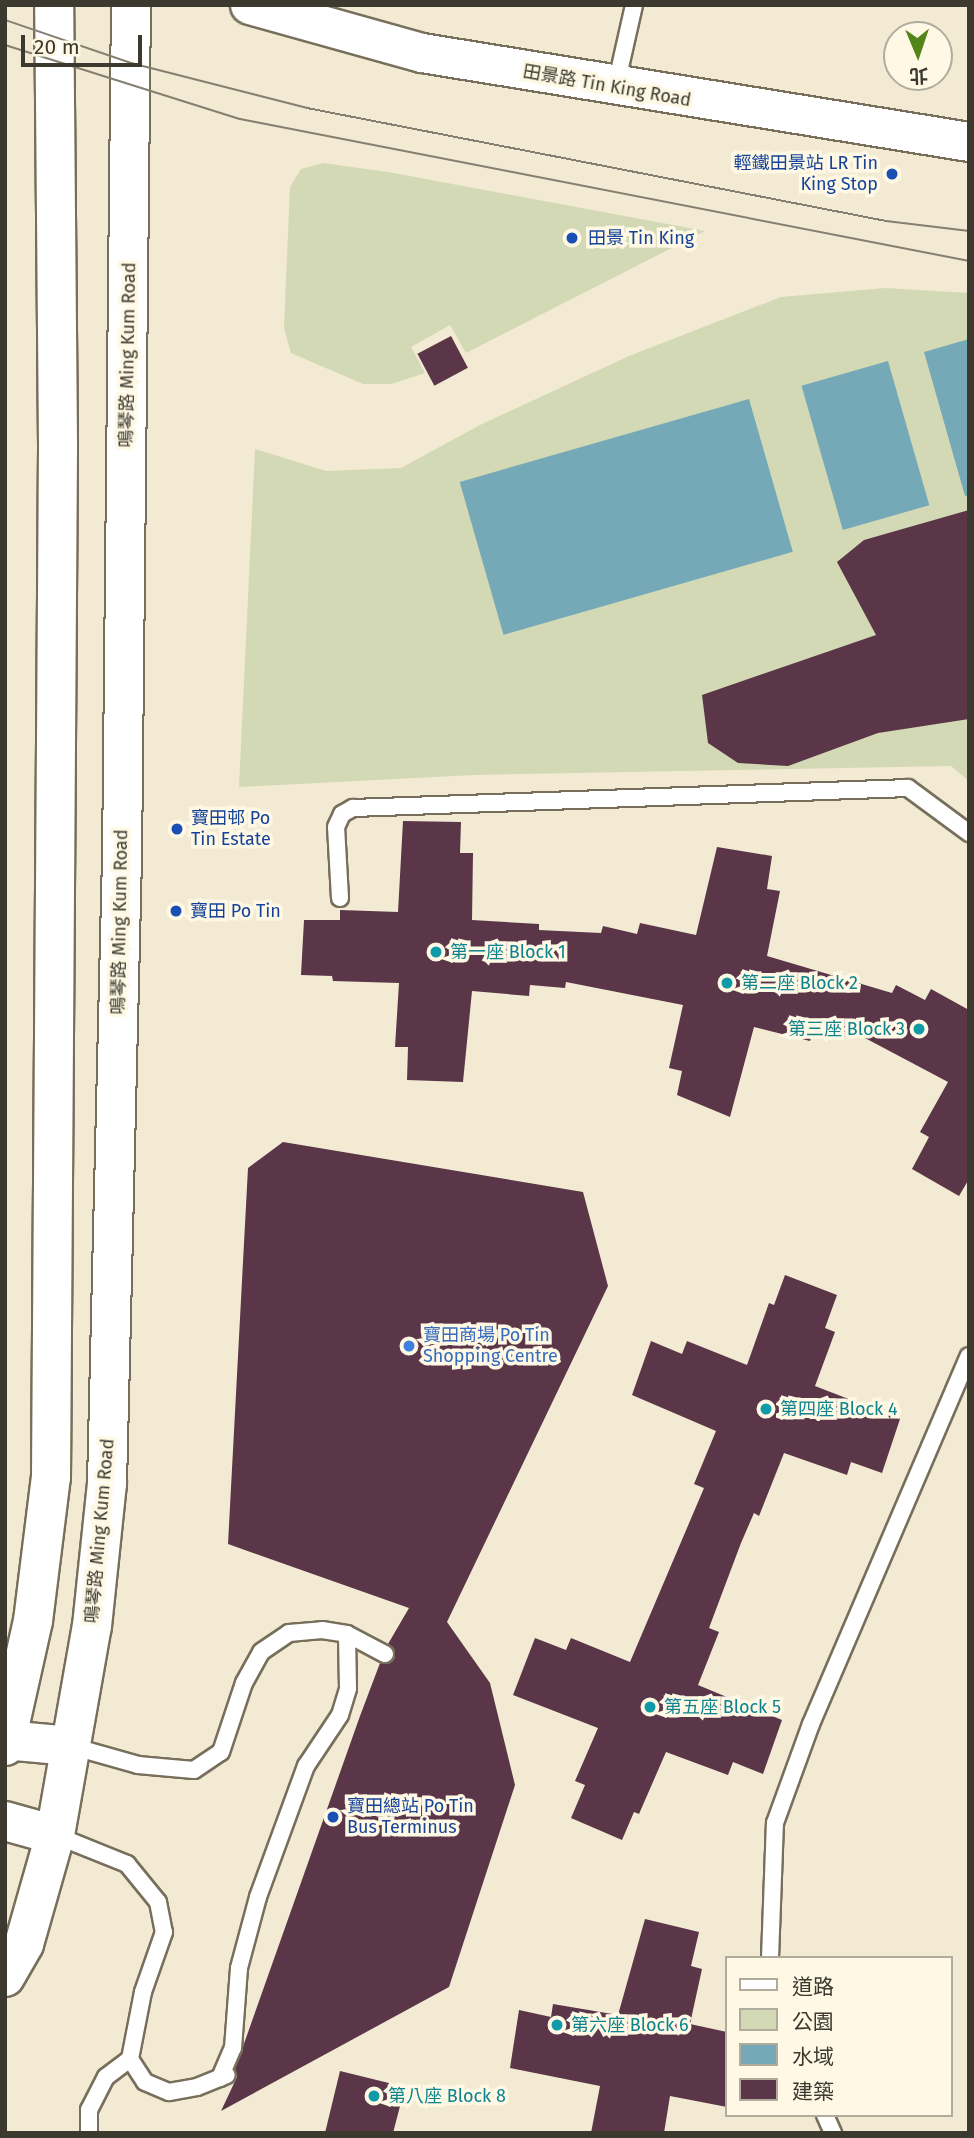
<!DOCTYPE html>
<meta charset="utf-8">
<style>
body{margin:0}
#map{position:relative;width:974px;height:2138px;overflow:hidden;background:#f2ead3;font-family:"Fira Sans","Noto Sans TC",sans-serif}
div>[style]{position:absolute}
.green>*{inset:0;background:#d3d9b5}
.water>*{inset:0;background:#76a9b8;transform-origin:0 0}
.building>*{inset:0;background:#5a3648;transform-origin:0 0}
.roads{filter:drop-shadow(2px 0 #776f5b) drop-shadow(-2px 0 #776f5b) drop-shadow(0 2px #776f5b) drop-shadow(0 -2px #776f5b)}
.service>*{height:16px;margin:-8px;padding:0 8px;transform-origin:8px;border-radius:8px;background:#fff}
.tertiary>*{height:38px;margin:-19px;padding:0 19px;transform-origin:19px;border-radius:19px;background:#fff}
.secondary>*{height:38px;margin:-19px;padding:0 19px;transform-origin:19px;border-radius:19px;background:#fff}
.tram>*{height:2px;margin:-1px;padding:0 1px;transform-origin:1px;border-radius:1px;background:#847f70}
.dots>*{width:19px;height:19px;translate:-50% -50%;box-sizing:border-box;border:4px solid #fef8e5;border-radius:50%}
span{translate:-50% -50%;white-space:nowrap;text-align:center;line-height:1.15;-webkit-text-stroke:7px #fef8e5;paint-order:stroke}
.street-label{font-size:18px;color:#3c392f}
.transit-label{font-size:18px;color:#164399}
.right{translate:-100% -50%;text-align:right}
.left{translate:0 -50%;text-align:left}
.culture-label{font-size:18px;color:#0d838f}
.shop-label{font-size:18px;color:#366cbe}
.frame{position:absolute;inset:0;border:7px solid #3c392f;pointer-events:none}
.legend{position:absolute;left:725px;top:1956px;width:228px;height:161px;box-sizing:border-box;background:#fef8e5;border:2px solid #b0ac9c;margin:0;padding:9px 12px;list-style:none;font-size:21px;color:#3c392f}
.legend li{display:flex;align-items:center;gap:14px;height:35px}
.legend b{width:35px;border:2px solid #b0ac9c}
.north{position:absolute;left:883px;top:21px;width:70px;height:70px;box-sizing:border-box;background:#fef8e5;border:2px solid #b0ac9c;border-radius:50%;rotate:178deg;font-size:19px;font-weight:700;line-height:28px;text-align:center;color:#3c392f}
.north::after{content:'';display:block;margin:auto;width:24px;height:32px;background:#548518;clip-path:polygon(50% 0,100% 100%,50% 72%,0 100%)}
.scale{position:absolute;left:21px;top:35px;width:121px;height:32px;box-sizing:border-box;border:4px solid #3c392f;border-top:0;padding-left:9px;font-size:21px;line-height:24px;white-space:nowrap;color:#3c392f;-webkit-text-stroke:5px #fef8e5;paint-order:stroke}
</style>
<div id="map">
<div class="green">
<i style="clip-path:polygon(323px 163px,388px 172px,705px 231px,466px 353px,450px 325px,411px 347px,425px 373px,391px 384px,363px 384px,291px 353px,284px 328px,290px 187px,301px 169px)"></i>
<i style="clip-path:polygon(885px 288px,969px 293px,969px 781px,951px 766px,474px 775px,239px 787px,255px 449px,326px 471px,401px 468px,480px 425px,629px 356px,781px 297px)"></i>
</div>
<div class="water">
<i style="clip-path:polygon(969px 339px,969px 495px,965px 496px,924px 352px)"></i>
<i style="left:888px;top:361px;width:150px;height:90px;rotate:74deg"></i>
<i style="left:749px;top:399px;width:159px;height:301px;rotate:74deg"></i>
</div>
<div class="building">
<i style="left:451px;top:336px;width:36px;height:38px;rotate:62deg"></i>
<i style="clip-path:polygon(969px 510px,969px 719px,878px 733px,788px 766px,738px 763px,708px 743px,702px 695px,876px 635px,837px 562px,864px 540px)"></i>
<i style="clip-path:polygon(403px 821px,461px 822px,460px 853px,473px 853px,472px 920px,539px 924px,539px 930px,601px 933px,603px 926px,637px 934px,640px 923px,696px 935px,717px 847px,772px 856px,767px 889px,780px 891px,767px 956px,892px 993px,896px 985px,925px 1000px,931px 989px,969px 1010px,969px 1179px,959px 1196px,912px 1169px,929px 1137px,920px 1132px,948px 1082px,848px 1029px,845px 1039px,813px 1030px,810px 1041px,754px 1027px,730px 1117px,677px 1095px,682px 1071px,669px 1068px,683px 1005px,566px 982px,565px 988px,530px 985px,529px 996px,472px 991px,463px 1082px,407px 1080px,408px 1047px,395px 1047px,399px 983px,333px 981px,332px 976px,301px 975px,304px 920px,340px 920px,340px 910px,398px 912px)"></i>
<i style="clip-path:polygon(283px 1142px,583px 1192px,608px 1286px,447px 1622px,490px 1683px,515px 1785px,449px 1987px,221px 2111px,237px 2077px,235px 2069px,360px 1716px,380px 1663px,395px 1658px,394px 1649px,388px 1644px,409px 1608px,228px 1544px,248px 1168px)"></i>
<i style="clip-path:polygon(785px 1275px,837px 1295px,825px 1328px,835px 1332px,815px 1386px,900px 1419px,882px 1473px,851px 1462px,847px 1475px,784px 1453px,759px 1516px,754px 1513px,741px 1543px,709px 1628px,719px 1632px,698px 1685px,782px 1720px,763px 1774px,733px 1762px,728px 1775px,666px 1752px,639px 1814px,634px 1812px,622px 1840px,571px 1818px,585px 1785px,575px 1781px,598px 1728px,513px 1695px,535px 1638px,566px 1650px,571px 1638px,630px 1662px,704px 1488px,694px 1484px,716px 1431px,632px 1395px,651px 1341px,682px 1354px,687px 1341px,747px 1365px,769px 1303px,774px 1305px)"></i>
<i style="clip-path:polygon(645px 1919px,699px 1932px,691px 1966px,702px 1969px,690px 2024px,727px 2032px,727px 2107px,670px 2096px,664px 2133px,591px 2133px,600px 2086px,510px 2068px,519px 2010px,551px 2017px,553px 2004px,618px 2015px)"></i>
<i style="clip-path:polygon(340px 2071px,405px 2087px,393px 2133px,325px 2133px)"></i>
</div>
<div class="roads">
<div class="service">
<i style="left:616px;top:85px;width:82px;rotate:-77.3deg"></i>
<i style="left:340px;top:898px;width:71px;rotate:-93.2deg"></i>
<i style="left:336px;top:827px;width:14px;rotate:-65deg"></i>
<i style="left:342px;top:814px;width:13px;rotate:-29deg"></i>
<i style="left:353px;top:808px;width:555px;rotate:-2.06deg"></i>
<i style="left:908px;top:788px;width:76px;rotate:36.4deg"></i>
<i style="left:71px;top:1746px;width:70px;rotate:15.8deg"></i>
<i style="left:138px;top:1765px;width:56px;rotate:5.1deg"></i>
<i style="left:194px;top:1770px;width:32px;rotate:-34deg"></i>
<i style="left:221px;top:1752px;width:73px;rotate:-71.6deg"></i>
<i style="left:244px;top:1683px;width:35px;rotate:-61deg"></i>
<i style="left:261px;top:1652px;width:34px;rotate:-34deg"></i>
<i style="left:289px;top:1633px;width:33px;rotate:-5deg"></i>
<i style="left:322px;top:1630px;width:25px;rotate:9deg"></i>
<i style="left:347px;top:1634px;width:43px;rotate:27.8deg"></i>
<i style="left:55px;top:1835px;width:78px;rotate:21.9deg"></i>
<i style="left:127px;top:1864px;width:49px;rotate:50.8deg"></i>
<i style="left:158px;top:1902px;width:31px;rotate:79deg"></i>
<i style="left:164px;top:1932px;width:64px;rotate:109.3deg"></i>
<i style="left:143px;top:1992px;width:68px;rotate:101deg"></i>
<i style="left:130px;top:2059px;width:27px;rotate:57deg"></i>
<i style="left:145px;top:2082px;width:26px;rotate:23deg"></i>
<i style="left:169px;top:2092px;width:28px;rotate:-10deg"></i>
<i style="left:197px;top:2087px;width:32px;rotate:-22deg"></i>
<i style="left:770px;top:1958px;width:135px;rotate:-87.9deg"></i>
<i style="left:775px;top:1823px;width:105px;rotate:-70deg"></i>
<i style="left:811px;top:1724px;width:400px;rotate:-66.8deg"></i>
<i style="left:220px;top:2078px;width:33px;rotate:-67deg"></i>
<i style="left:233px;top:2048px;width:80px;rotate:-85.7deg"></i>
<i style="left:239px;top:1968px;width:73px;rotate:-75deg"></i>
<i style="left:258px;top:1897px;width:140px;rotate:-69.9deg"></i>
<i style="left:306px;top:1766px;width:61px;rotate:-56.3deg"></i>
<i style="left:340px;top:1715px;width:28px;rotate:-73deg"></i>
<i style="left:348px;top:1688px;width:54px;rotate:-91.1deg"></i>
<i style="left:825px;top:2115px;width:20px;rotate:66deg"></i>
<i style="left:89px;top:2133px;width:23px;rotate:-90deg"></i>
<i style="left:89px;top:2110px;width:37px;rotate:-63deg"></i>
<i style="left:106px;top:2077px;width:30px;rotate:-37deg"></i>
</div>
<div class="tertiary">
<i style="left:250px;top:5px;width:179px;rotate:15.6deg"></i>
<i style="left:422px;top:53px;width:554px;rotate:9.24deg"></i>
<i style="left:5px;top:1977px;width:38px;rotate:-60deg"></i>
<i style="left:24px;top:1944px;width:113px;rotate:-74.1deg"></i>
</div>
<div class="secondary">
<i style="left:5px;top:1740px;width:66px;rotate:5.2deg"></i>
<i style="left:5px;top:1746px;width:128px;rotate:-77.4deg"></i>
<i style="left:33px;top:1621px;width:145px;rotate:-82.9deg"></i>
<i style="left:51px;top:1477px;width:1033px;rotate:-89.61deg"></i>
<i style="left:58px;top:444px;width:439px;rotate:-90.5deg"></i>
<i style="left:5px;top:1821px;width:52px;rotate:15.6deg"></i>
<i style="left:55px;top:1835px;width:212px;rotate:-80deg"></i>
<i style="left:92px;top:1626px;width:143px;rotate:-84deg"></i>
<i style="left:107px;top:1484px;width:625px;rotate:-88.63deg"></i>
<i style="left:122px;top:859px;width:854px;rotate:-89.4deg"></i>
</div>
</div>
<div class="tram">
<i style="left:5px;top:20px;width:133px;rotate:18.8deg"></i>
<i style="left:131px;top:63px;width:182px;rotate:14.3deg"></i>
<i style="left:307px;top:108px;width:590px;rotate:11.04deg"></i>
<i style="left:886px;top:221px;width:84px;rotate:6.9deg"></i>
<i style="left:5px;top:45px;width:246px;rotate:17.5deg"></i>
<i style="left:240px;top:119px;width:743px;rotate:11.02deg"></i>
</div>
<div class="dots">
<i style="left:892px;top:174px;background:#1a4fb4"></i>
<i style="left:572px;top:238px;background:#1a4fb4"></i>
<i style="left:177px;top:829px;background:#1a4fb4"></i>
<i style="left:176px;top:911px;background:#1a4fb4"></i>
<i style="left:436px;top:952px;background:#0f9aa8"></i>
<i style="left:727px;top:983px;background:#0f9aa8"></i>
<i style="left:919px;top:1029px;background:#0f9aa8"></i>
<i style="left:409px;top:1346px;background:#3f7fe0"></i>
<i style="left:766px;top:1409px;background:#0f9aa8"></i>
<i style="left:650px;top:1707px;background:#0f9aa8"></i>
<i style="left:333px;top:1817px;background:#1a4fb4"></i>
<i style="left:557px;top:2025px;background:#0f9aa8"></i>
<i style="left:374px;top:2096px;background:#0f9aa8"></i>
</div>
<div class="street-label">
<span style="left:607px;top:86px;rotate:10deg">田景路 Tin King Road</span>
<span style="left:128px;top:355px;rotate:-89deg">鳴琴路 Ming Kum Road</span>
<span style="left:120px;top:922px;rotate:-89deg">鳴琴路 Ming Kum Road</span>
<span style="left:100px;top:1531px;rotate:-85deg">鳴琴路 Ming Kum Road</span>
</div>
<div class="transit-label">
<span class="right" style="left:878px;top:174px">輕鐵田景站 LR Tin<br>King Stop</span>
<span class="left" style="left:588px;top:238px">田景 Tin King</span>
<span class="left" style="left:191px;top:829px">寶田邨 Po<br>Tin Estate</span>
<span class="left" style="left:190px;top:911px">寶田 Po Tin</span>
<span class="left" style="left:347px;top:1817px">寶田總站 Po Tin<br>Bus Terminus</span>
</div>
<div class="culture-label">
<span class="left" style="left:450px;top:952px">第一座 Block 1</span>
<span class="left" style="left:741px;top:983px">第二座 Block 2</span>
<span class="right" style="left:905px;top:1029px">第三座 Block 3</span>
<span class="left" style="left:780px;top:1409px">第四座 Block 4</span>
<span class="left" style="left:664px;top:1707px">第五座 Block 5</span>
<span class="left" style="left:571px;top:2025px">第六座 Block 6</span>
<span class="left" style="left:388px;top:2096px">第八座 Block 8</span>
</div>
<div class="shop-label">
<span class="left" style="left:423px;top:1346px">寶田商場 Po Tin<br>Shopping Centre</span>
</div>
<div class="frame"></div>
<ul class="legend">
<li><b style="height:9px;background:#fff"></b>道路</li>
<li><b style="height:19px;background:#d3d9b5"></b>公園</li>
<li><b style="height:19px;background:#76a9b8"></b>水域</li>
<li><b style="height:19px;background:#5a3648"></b>建築</li>
</ul>
<div class="north">北</div>
<div class="scale">20 m</div>
</div>
